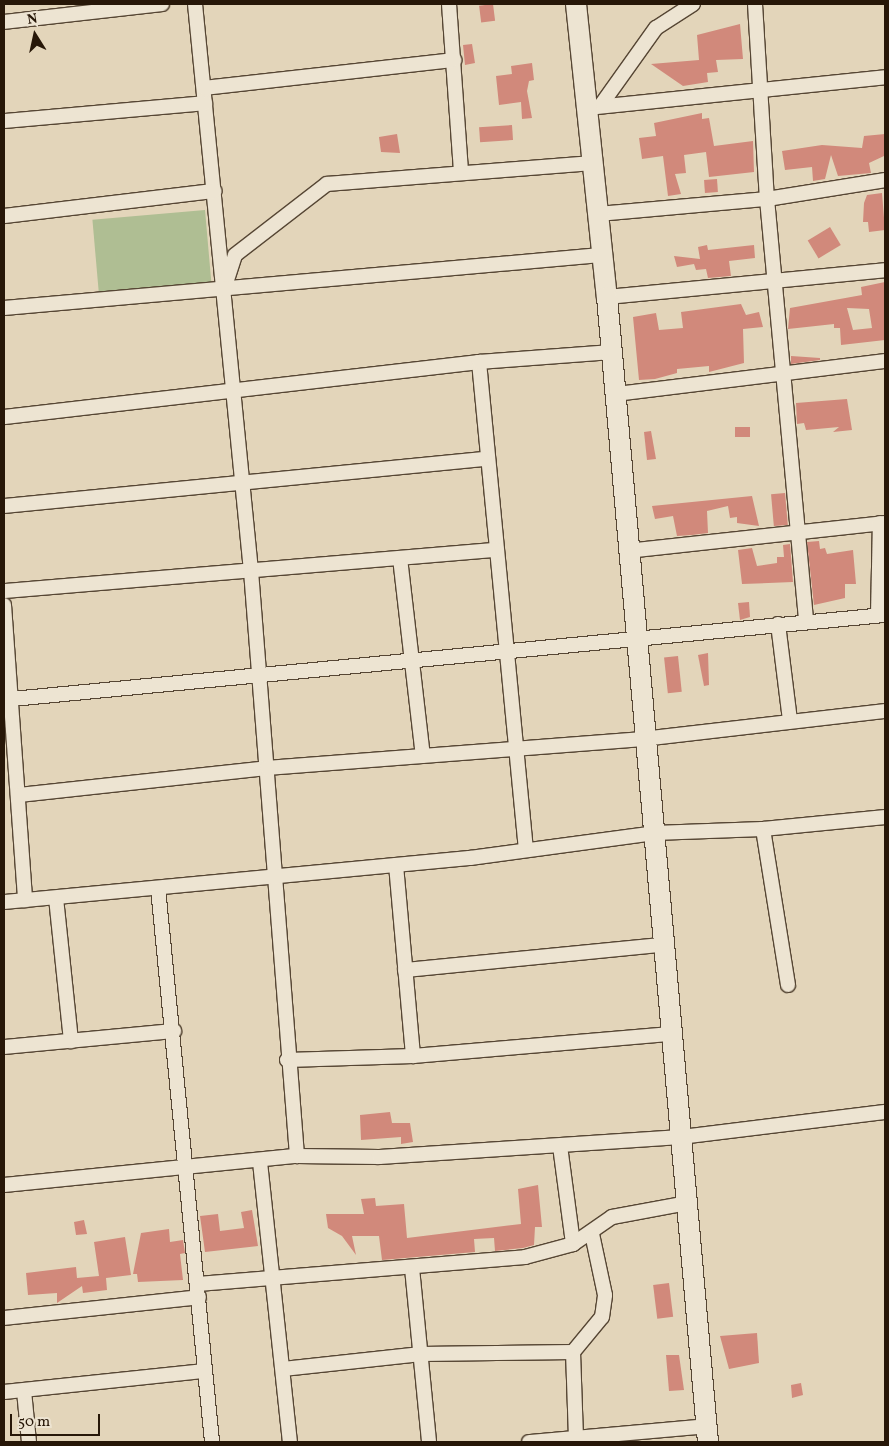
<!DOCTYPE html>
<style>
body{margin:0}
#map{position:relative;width:889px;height:1446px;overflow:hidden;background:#e3d5ba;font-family:Vollkorn,serif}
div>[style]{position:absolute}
.green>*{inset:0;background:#afbe93;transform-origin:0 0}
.building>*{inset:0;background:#d1897b;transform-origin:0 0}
.roads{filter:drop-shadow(1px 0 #564634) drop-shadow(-1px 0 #564634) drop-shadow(0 1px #564634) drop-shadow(0 -1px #564634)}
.street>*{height:14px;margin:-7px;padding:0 7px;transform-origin:7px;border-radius:7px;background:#ede4d2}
.secondary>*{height:20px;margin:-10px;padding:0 10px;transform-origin:10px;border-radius:10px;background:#ede4d2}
span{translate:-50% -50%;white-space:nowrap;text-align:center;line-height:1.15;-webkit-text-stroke:4px #ede4d2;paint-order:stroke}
.frame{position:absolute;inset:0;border:5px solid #271708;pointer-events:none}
.north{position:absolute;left:10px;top:10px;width:50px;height:50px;-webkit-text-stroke:4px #ede4d2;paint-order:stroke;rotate:350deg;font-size:14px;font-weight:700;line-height:20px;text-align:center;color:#271708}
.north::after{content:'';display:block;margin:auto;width:18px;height:22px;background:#271708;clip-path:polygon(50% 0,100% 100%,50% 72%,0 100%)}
.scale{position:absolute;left:10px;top:1414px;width:90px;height:22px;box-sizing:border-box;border:2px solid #271708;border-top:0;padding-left:6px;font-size:15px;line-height:18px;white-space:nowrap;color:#271708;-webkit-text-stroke:4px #ede4d2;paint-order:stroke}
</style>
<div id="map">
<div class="green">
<i style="left:205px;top:210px;width:74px;height:113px;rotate:85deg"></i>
</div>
<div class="building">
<i style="left:493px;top:4px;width:17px;height:14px;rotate:83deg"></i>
<i style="clip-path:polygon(740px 24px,743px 59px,716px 60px,718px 72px,707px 73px,708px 82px,683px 86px,651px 64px,699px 60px,697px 35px)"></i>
<i style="clip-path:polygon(472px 44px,475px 63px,465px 65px,463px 45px)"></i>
<i style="clip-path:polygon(532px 63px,534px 80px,529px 81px,527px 91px,532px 118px,522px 119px,521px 102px,499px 105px,496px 76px,512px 74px,511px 66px)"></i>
<i style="clip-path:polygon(702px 113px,702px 119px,709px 118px,714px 146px,753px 141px,754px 172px,709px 177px,706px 152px,684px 155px,686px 173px,675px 174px,681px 194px,668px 196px,663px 156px,642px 159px,639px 138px,656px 136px,654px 123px)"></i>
<i style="left:512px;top:125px;width:15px;height:33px;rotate:86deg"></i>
<i style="clip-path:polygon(397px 134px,400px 153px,381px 152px,379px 137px)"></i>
<i style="clip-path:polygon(885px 134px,884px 156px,869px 163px,871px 173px,838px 176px,831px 155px,825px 179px,813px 181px,812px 167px,785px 170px,782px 151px,822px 145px,862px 148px,864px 136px)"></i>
<i style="left:717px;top:179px;width:13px;height:13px;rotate:86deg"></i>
<i style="clip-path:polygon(882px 193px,885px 230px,869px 232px,868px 222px,863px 222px,864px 203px,867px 195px)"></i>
<i style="left:830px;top:227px;width:21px;height:26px;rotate:59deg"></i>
<i style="clip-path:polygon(707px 245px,708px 250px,754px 245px,755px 258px,729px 261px,731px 276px,708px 278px,706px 269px,696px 270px,694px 264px,677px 267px,674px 256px,700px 259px,698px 247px)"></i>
<i style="clip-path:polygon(evenodd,885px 282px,885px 340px,841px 345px,840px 328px,834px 328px,834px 324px,788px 329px,790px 308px,862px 295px,861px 287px,885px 282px,847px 308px,869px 309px,872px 328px,853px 330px,847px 308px)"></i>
<i style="clip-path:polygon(741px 304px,746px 315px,759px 312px,763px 327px,743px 329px,744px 363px,709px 372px,709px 366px,677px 369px,677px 373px,655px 379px,639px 380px,633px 317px,656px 313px,659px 330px,683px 328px,681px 312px)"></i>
<i style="clip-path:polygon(791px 356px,820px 358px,820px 360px,791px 364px)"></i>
<i style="clip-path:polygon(847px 399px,852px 430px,833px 432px,839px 427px,806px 430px,804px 423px,797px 424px,796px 403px)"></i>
<i style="left:735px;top:427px;width:15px;height:10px"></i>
<i style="clip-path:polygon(651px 431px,656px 459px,647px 460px,644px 432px)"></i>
<i style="left:785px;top:493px;width:32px;height:14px;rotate:85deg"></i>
<i style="clip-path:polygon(752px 496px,759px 526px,737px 523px,737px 517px,730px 518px,728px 506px,707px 511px,708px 533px,692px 535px,677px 536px,673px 516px,655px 519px,652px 506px)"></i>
<i style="clip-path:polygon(819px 541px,820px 549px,825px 548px,827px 554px,853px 550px,856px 584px,845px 584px,845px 598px,814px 605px,807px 542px)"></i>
<i style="clip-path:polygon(790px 544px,793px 582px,742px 584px,738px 550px,752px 548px,757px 566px,777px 563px,777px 557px,784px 557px,783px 545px)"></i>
<i style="clip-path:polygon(749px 602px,750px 617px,740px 620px,738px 603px)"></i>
<i style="clip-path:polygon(708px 653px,709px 685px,704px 686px,698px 655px)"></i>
<i style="left:678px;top:656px;width:36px;height:14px;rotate:84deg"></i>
<i style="clip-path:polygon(390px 1112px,392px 1123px,410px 1123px,413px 1142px,401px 1144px,401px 1137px,361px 1140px,360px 1115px)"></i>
<i style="clip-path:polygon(538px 1185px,542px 1227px,535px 1227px,534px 1245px,523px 1248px,495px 1251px,494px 1238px,474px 1239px,475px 1252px,382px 1260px,379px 1236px,352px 1236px,356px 1255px,342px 1236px,328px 1228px,326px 1214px,364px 1214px,361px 1199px,375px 1198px,376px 1206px,404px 1204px,407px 1238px,521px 1224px,518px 1189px)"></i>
<i style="clip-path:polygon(252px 1210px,258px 1246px,205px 1252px,200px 1216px,218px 1214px,220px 1231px,244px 1228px,241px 1212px)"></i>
<i style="clip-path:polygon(84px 1220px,87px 1234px,76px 1235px,74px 1222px)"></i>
<i style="clip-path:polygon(169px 1229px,170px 1242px,183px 1240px,185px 1253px,180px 1254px,183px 1280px,138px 1282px,137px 1274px,133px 1274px,141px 1233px)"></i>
<i style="clip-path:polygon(125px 1237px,131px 1275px,106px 1278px,107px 1290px,83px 1293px,82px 1286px,57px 1303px,57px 1293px,28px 1295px,26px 1273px,76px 1267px,77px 1278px,99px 1276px,94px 1242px)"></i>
<i style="left:669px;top:1283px;width:34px;height:16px;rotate:83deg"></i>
<i style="clip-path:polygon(757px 1333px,759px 1363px,729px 1369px,720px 1336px)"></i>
<i style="clip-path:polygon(666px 1355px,679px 1355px,684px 1390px,669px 1391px)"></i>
<i style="clip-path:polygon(801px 1383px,803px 1395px,792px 1398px,791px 1385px)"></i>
</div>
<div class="roads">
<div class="street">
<i style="left:195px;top:4px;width:570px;rotate:84.36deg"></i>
<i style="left:251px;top:571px;width:587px;rotate:85.5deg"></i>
<i style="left:449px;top:4px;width:167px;rotate:85.9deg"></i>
<i style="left:755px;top:4px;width:195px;rotate:86.5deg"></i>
<i style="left:767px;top:199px;width:425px;rotate:84.7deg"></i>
<i style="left:4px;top:22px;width:159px;rotate:-6.5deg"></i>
<i style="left:204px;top:88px;width:252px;rotate:-6.4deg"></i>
<i style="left:601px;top:105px;width:95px;rotate:-54.5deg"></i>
<i style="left:656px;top:28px;width:44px;rotate:-33deg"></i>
<i style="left:587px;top:108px;width:300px;rotate:-5.9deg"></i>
<i style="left:4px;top:121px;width:202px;rotate:-5.1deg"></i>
<i style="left:598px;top:214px;width:170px;rotate:-5.1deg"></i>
<i style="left:767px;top:199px;width:120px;rotate:-9.1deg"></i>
<i style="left:4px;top:216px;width:212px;rotate:-6.8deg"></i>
<i style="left:226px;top:283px;width:29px;rotate:-72deg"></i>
<i style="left:235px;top:255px;width:116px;rotate:-37.7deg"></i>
<i style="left:327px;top:184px;width:266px;rotate:-4.5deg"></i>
<i style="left:607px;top:297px;width:279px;rotate:-5.5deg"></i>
<i style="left:4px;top:308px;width:599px;rotate:-5.07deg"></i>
<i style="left:479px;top:362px;width:490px;rotate:84.5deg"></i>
<i style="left:616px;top:394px;width:271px;rotate:-7deg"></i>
<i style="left:4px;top:417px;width:478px;rotate:-6.6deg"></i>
<i style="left:479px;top:362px;width:133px;rotate:-4.3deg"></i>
<i style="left:4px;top:506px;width:485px;rotate:-5.6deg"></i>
<i style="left:627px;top:551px;width:260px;rotate:-6.2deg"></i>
<i style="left:400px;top:558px;width:199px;rotate:83.4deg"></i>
<i style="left:4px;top:591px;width:493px;rotate:-4.8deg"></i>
<i style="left:4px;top:605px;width:296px;rotate:85.9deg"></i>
<i style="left:878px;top:615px;width:92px;rotate:-88.8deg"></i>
<i style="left:778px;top:624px;width:98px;rotate:82.9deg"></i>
<i style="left:12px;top:699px;width:877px;rotate:-5.5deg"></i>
<i style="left:19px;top:795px;width:249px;rotate:-6.2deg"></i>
<i style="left:267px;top:768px;width:377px;rotate:-4.4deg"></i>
<i style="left:643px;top:739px;width:244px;rotate:-6.6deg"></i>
<i style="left:763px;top:829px;width:158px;rotate:80.9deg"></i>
<i style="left:396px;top:865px;width:192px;rotate:84.9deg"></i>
<i style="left:158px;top:888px;width:557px;rotate:84.43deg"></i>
<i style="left:56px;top:898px;width:144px;rotate:84deg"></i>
<i style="left:4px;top:902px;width:468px;rotate:-5.4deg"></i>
<i style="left:470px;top:858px;width:186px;rotate:-7.7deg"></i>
<i style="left:654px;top:833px;width:109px;rotate:-2.1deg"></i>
<i style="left:763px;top:829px;width:123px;rotate:-5.6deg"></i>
<i style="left:405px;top:970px;width:258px;rotate:-5.6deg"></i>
<i style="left:4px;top:1047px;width:171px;rotate:-5.4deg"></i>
<i style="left:287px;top:1060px;width:126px;rotate:-1.8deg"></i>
<i style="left:413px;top:1056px;width:259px;rotate:-4.9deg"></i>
<i style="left:560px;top:1146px;width:99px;rotate:82.4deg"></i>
<i style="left:260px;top:1162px;width:282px;rotate:83.9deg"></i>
<i style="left:4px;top:1185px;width:294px;rotate:-5.7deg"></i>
<i style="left:297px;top:1156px;width:82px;rotate:0.7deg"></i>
<i style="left:379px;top:1157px;width:303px;rotate:-3.8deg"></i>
<i style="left:681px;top:1137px;width:206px;rotate:-7deg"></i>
<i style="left:412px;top:1268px;width:175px;rotate:84.4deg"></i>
<i style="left:198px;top:1284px;width:328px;rotate:-4.7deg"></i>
<i style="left:525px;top:1257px;width:50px;rotate:-15.2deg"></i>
<i style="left:573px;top:1244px;width:47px;rotate:-34.7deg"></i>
<i style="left:612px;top:1217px;width:76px;rotate:-10.6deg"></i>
<i style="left:4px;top:1318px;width:196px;rotate:-6.1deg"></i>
<i style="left:573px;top:1352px;width:86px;rotate:88deg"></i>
<i style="left:283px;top:1369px;width:139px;rotate:-6.2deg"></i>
<i style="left:421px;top:1354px;width:152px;rotate:-0.8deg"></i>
<i style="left:573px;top:1352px;width:45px;rotate:-50.4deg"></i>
<i style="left:602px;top:1317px;width:22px;rotate:-82deg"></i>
<i style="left:605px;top:1295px;width:62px;rotate:-102deg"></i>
<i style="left:24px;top:1391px;width:51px;rotate:84.4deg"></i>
<i style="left:4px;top:1392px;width:202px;rotate:-6deg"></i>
<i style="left:529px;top:1442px;width:179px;rotate:-5.1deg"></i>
</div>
<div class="secondary">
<i style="left:576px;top:4px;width:295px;rotate:84deg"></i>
<i style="left:607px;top:297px;width:1149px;rotate:84.96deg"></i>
</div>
</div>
<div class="frame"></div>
<div class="north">N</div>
<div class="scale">50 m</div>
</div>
